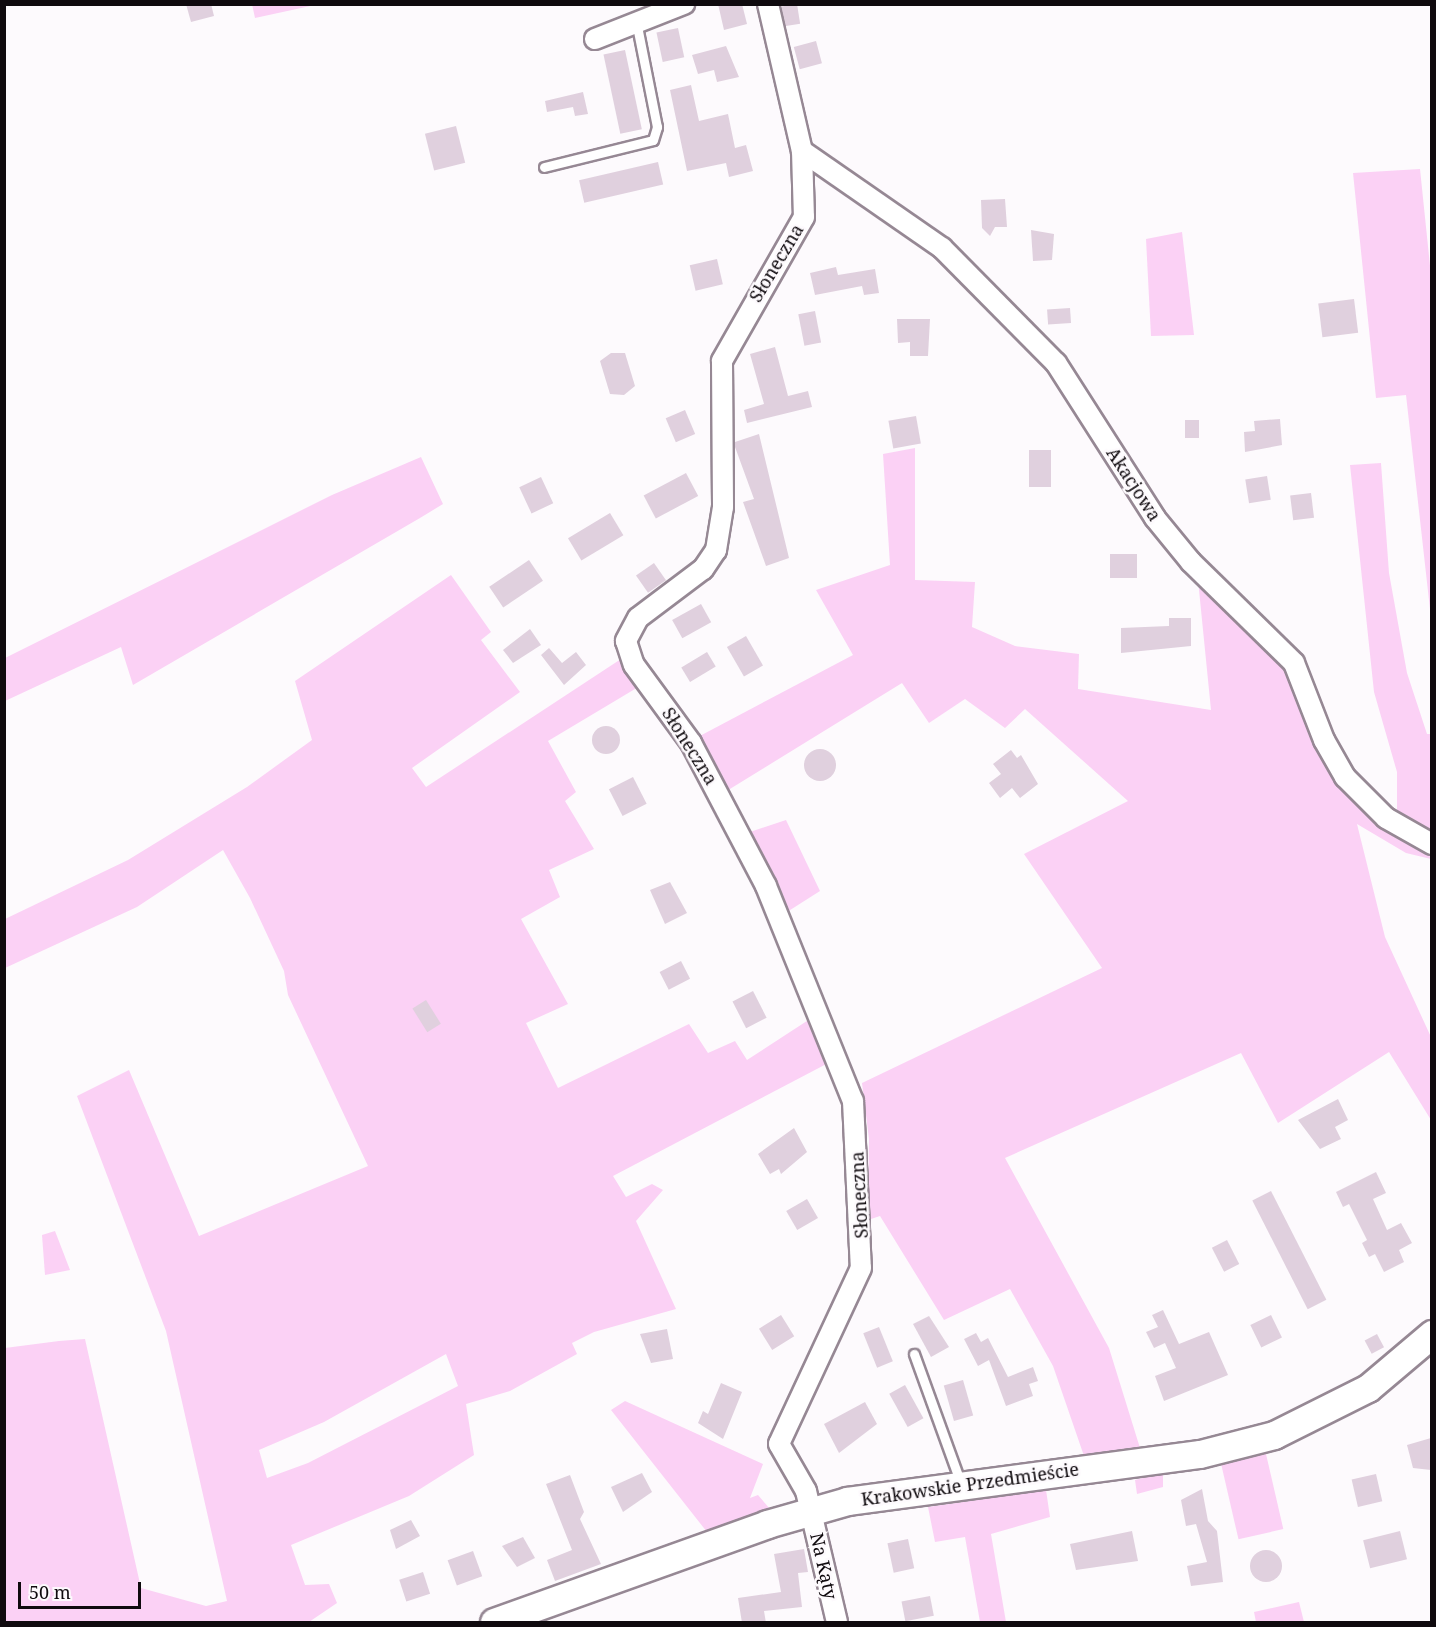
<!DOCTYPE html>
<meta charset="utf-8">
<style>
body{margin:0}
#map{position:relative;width:1436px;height:1627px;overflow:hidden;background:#fdfafd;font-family:"Noto Serif",serif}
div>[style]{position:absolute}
.green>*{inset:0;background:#fbd1f5;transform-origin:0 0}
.building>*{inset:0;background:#e0d0de;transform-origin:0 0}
.round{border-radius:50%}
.roads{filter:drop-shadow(2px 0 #968894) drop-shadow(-2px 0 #968894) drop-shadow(0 2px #968894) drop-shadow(0 -2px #968894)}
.lane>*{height:9px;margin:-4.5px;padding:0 4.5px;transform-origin:4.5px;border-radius:4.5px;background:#fff}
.street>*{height:20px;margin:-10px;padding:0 10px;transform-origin:10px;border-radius:10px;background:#fff}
.secondary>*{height:27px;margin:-13.5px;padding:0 13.5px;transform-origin:13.5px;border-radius:13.5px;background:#fff}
span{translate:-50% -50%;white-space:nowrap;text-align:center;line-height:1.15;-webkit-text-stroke:5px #fdfafd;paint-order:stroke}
.street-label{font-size:18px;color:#0f0a0e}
.frame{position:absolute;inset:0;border:6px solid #0f0a0e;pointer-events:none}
.scale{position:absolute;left:18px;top:1582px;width:123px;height:27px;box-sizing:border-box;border:3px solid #0f0a0e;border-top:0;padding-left:8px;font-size:18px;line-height:21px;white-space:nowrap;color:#0f0a0e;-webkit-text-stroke:4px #fdfafd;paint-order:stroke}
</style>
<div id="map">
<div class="green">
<i style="clip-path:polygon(252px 4px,315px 4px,315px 5px,255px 18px)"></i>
<i style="clip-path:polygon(1420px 169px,1432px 285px,1431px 618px,1406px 395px,1376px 398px,1353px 173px)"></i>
<i style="clip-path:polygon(1182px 232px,1194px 335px,1151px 336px,1146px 239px)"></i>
<i style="clip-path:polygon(915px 448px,915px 580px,975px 582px,972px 627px,1015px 646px,1079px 654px,1078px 689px,1211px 710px,1198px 580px,1289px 675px,1323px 760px,1370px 816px,1431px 852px,1431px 859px,1406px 853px,1357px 824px,1385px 937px,1431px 1037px,1431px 1120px,1389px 1052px,1278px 1123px,1241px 1053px,1005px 1158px,1109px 1348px,1140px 1448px,1084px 1456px,1053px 1366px,1010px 1289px,944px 1320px,880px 1216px,868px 1220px,869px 1139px,862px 1083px,1102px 968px,1024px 854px,1128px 801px,1025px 709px,1005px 728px,965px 699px,929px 723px,902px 683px,725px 792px,696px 738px,853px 655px,816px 590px,890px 565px,883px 454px)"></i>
<i style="clip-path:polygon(421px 457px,443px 504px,420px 518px,133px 685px,121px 647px,5px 701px,5px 658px,332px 495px)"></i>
<i style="clip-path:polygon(1381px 463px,1389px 573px,1407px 673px,1427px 734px,1431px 734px,1431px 835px,1397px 816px,1397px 772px,1374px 692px,1350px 465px)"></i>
<i style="clip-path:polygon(evenodd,451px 575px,491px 632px,481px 640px,520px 692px,412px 768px,426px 787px,621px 659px,640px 686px,548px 741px,576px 792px,565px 801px,594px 849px,549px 870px,560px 897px,521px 919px,568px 1004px,526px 1023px,558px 1088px,689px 1024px,708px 1053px,735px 1041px,747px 1060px,813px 1017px,834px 1060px,613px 1176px,626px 1197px,652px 1184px,663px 1190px,636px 1221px,676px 1309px,594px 1332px,572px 1343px,577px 1354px,510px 1391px,466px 1404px,474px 1455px,409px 1496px,291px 1545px,305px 1585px,329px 1584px,337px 1603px,309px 1622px,5px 1622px,5px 1348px,59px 1341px,85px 1339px,141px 1588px,206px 1606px,227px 1601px,166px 1331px,77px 1096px,129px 1070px,199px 1236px,368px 1166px,288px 995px,284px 971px,250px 898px,223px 850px,137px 907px,5px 968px,5px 919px,128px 860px,247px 787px,312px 740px,295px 681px,451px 575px,446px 1354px,458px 1386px,308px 1463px,267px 1478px,259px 1450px,324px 1422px,446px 1354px)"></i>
<i style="clip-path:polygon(786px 820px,820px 891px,787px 912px,747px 833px)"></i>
<i style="clip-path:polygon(55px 1231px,70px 1270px,45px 1275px,42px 1235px)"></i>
<i style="clip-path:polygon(625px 1401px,763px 1464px,750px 1498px,758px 1495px,770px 1509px,707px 1532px,611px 1410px)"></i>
<i style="left:1266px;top:1454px;width:77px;height:46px;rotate:77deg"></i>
<i style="clip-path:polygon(1163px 1473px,1163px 1487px,1137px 1494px,1135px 1480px)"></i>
<i style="clip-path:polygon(1046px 1490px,1050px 1517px,991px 1534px,1006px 1622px,980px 1622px,965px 1537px,935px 1542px,928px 1507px)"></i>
<i style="clip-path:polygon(1299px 1602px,1304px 1622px,1256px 1622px,1254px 1612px)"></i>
</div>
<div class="building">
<i style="clip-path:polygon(186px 4px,211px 4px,214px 16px,191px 22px)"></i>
<i style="clip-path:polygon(718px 4px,742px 4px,747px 24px,724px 30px)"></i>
<i style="left:797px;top:4px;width:20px;height:16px;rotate:81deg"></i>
<i style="left:678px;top:28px;width:30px;height:22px;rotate:78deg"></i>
<i style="left:816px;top:41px;width:23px;height:23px;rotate:75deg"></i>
<i style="clip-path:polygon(726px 46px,739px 77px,717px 82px,714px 70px,698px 74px,692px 55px)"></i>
<i style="left:625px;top:50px;width:81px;height:22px;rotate:78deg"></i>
<i style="clip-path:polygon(691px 85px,699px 121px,728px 114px,735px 148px,746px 145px,753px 171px,729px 177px,726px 163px,687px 171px,670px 90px)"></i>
<i style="clip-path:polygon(583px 92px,588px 114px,575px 116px,573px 107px,547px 112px,545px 101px)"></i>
<i style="left:456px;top:126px;width:38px;height:32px;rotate:76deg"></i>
<i style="left:658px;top:162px;width:23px;height:81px;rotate:77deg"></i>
<i style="clip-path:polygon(1005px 199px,1007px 227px,995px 227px,990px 236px,982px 228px,981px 200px)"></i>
<i style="clip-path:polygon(1031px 230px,1054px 234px,1052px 260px,1033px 261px)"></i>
<i style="left:717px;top:259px;width:26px;height:28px;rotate:77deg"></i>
<i style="clip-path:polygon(836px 267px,838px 275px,875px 269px,879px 293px,864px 295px,862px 286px,815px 295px,810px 273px)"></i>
<i style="left:1354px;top:299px;width:34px;height:36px;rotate:83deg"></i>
<i style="left:1070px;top:308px;width:15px;height:23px;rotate:86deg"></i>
<i style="left:815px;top:311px;width:32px;height:17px;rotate:79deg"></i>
<i style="clip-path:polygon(897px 319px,930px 319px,928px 356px,910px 356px,910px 342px,898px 343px)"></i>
<i style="clip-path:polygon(775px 347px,788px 396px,808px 391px,812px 407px,747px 423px,744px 410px,764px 404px,750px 354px)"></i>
<i style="clip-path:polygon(611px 353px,625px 353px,635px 386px,624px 395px,610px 394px,600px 361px)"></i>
<i style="left:685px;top:410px;width:26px;height:21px;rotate:67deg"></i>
<i style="left:916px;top:416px;width:28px;height:28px;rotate:80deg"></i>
<i style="clip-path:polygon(1280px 419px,1282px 445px,1245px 452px,1244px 432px,1255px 431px,1254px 421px)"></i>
<i style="left:1185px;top:420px;width:14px;height:18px"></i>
<i style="clip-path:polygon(759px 434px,789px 558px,766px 566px,743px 502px,754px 499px,735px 447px,735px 442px)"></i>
<i style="left:1029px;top:450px;width:22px;height:37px"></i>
<i style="left:686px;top:473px;width:26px;height:48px;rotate:62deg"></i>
<i style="left:1267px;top:476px;width:24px;height:22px;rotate:81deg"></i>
<i style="left:541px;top:477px;width:29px;height:24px;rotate:65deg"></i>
<i style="left:1311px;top:493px;width:25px;height:21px;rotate:83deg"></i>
<i style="left:610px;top:513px;width:26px;height:49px;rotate:59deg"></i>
<i style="left:1137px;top:554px;width:24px;height:27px;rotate:90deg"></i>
<i style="left:529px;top:560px;width:25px;height:48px;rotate:56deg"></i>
<i style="left:654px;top:563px;width:21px;height:22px;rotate:55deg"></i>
<i style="left:701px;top:604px;width:21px;height:33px;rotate:61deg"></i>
<i style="clip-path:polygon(1169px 618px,1191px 618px,1191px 646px,1121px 653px,1121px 628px,1169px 626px)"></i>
<i style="clip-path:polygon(530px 629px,541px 645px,513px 663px,503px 650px)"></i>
<i style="left:746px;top:636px;width:34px;height:22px;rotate:60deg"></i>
<i style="clip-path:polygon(549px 648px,562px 663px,576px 652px,586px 665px,564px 685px,541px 655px)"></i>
<i style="left:707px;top:652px;width:17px;height:30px;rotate:59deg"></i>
<i class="round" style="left:592px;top:726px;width:28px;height:28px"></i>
<i class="round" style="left:804px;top:749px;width:32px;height:32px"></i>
<i style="clip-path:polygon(1011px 750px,1017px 758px,1021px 755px,1038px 784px,1020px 798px,1012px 788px,1000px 798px,989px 783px,1001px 774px,993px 764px)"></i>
<i style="left:633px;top:777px;width:30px;height:27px;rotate:63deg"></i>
<i style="clip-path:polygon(670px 882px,687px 913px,665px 924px,650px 890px)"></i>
<i style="left:681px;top:961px;width:20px;height:24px;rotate:63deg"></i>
<i style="left:753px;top:991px;width:30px;height:23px;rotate:63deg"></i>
<i style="left:426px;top:1000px;width:28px;height:16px;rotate:58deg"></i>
<i style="clip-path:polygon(1338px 1099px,1348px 1120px,1335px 1127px,1341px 1139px,1320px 1149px,1298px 1120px)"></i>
<i style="clip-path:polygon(794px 1128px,807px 1152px,781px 1174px,779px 1169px,770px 1174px,758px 1154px)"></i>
<i style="clip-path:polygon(1376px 1172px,1386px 1193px,1373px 1199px,1387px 1230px,1401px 1223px,1412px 1243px,1399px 1250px,1404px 1262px,1384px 1272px,1375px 1254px,1369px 1257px,1362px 1243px,1367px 1240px,1349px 1204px,1343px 1207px,1336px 1192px)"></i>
<i style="left:1271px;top:1191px;width:122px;height:21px;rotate:63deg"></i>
<i style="left:807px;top:1199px;width:22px;height:24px;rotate:60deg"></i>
<i style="left:1227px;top:1240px;width:27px;height:17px;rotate:63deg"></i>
<i style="clip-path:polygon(1163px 1310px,1179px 1344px,1209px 1332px,1228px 1375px,1164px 1401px,1155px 1376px,1176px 1368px,1165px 1343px,1154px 1348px,1146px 1332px,1158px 1327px,1152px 1315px)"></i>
<i style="left:781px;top:1315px;width:25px;height:26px;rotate:58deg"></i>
<i style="left:1271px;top:1315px;width:25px;height:23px;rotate:64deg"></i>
<i style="clip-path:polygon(929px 1316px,949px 1347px,931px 1357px,913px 1324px)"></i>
<i style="left:879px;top:1327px;width:37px;height:17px;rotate:68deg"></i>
<i style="clip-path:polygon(667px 1329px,673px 1359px,651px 1363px,640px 1334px)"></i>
<i style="clip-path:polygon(976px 1333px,981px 1342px,988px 1338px,1008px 1377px,1033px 1367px,1038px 1381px,1029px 1384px,1033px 1396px,1006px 1406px,989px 1360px,978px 1366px,964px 1339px)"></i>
<i style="left:1377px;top:1334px;width:15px;height:14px;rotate:62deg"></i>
<i style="left:963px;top:1380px;width:37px;height:20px;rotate:74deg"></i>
<i style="clip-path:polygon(721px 1383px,742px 1392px,723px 1439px,698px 1423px,703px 1411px,708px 1414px)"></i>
<i style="left:905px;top:1385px;width:38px;height:18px;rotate:61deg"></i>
<i style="clip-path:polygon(865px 1402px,877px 1424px,839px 1453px,824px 1424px)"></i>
<i style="clip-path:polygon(1431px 1438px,1431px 1470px,1413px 1468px,1407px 1445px)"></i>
<i style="clip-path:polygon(642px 1473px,652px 1492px,623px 1512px,611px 1487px)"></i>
<i style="left:1376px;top:1474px;width:28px;height:25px;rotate:77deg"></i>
<i style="clip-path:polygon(570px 1475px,584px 1512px,580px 1519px,601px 1564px,555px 1581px,547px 1560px,572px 1550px,546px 1484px)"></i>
<i style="clip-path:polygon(1202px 1489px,1208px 1521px,1217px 1531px,1223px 1582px,1191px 1586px,1187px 1566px,1207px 1562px,1196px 1524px,1186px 1526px,1181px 1500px)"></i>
<i style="clip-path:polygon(411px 1520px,420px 1536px,396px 1549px,390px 1530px)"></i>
<i style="clip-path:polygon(1132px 1531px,1138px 1561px,1076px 1570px,1070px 1544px)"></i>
<i style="left:1400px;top:1531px;width:29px;height:38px;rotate:76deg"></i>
<i style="clip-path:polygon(523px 1537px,535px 1558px,517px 1567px,502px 1546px)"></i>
<i style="left:908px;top:1539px;width:30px;height:21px;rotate:78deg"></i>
<i style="clip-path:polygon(804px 1549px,808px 1572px,798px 1573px,802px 1607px,764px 1611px,766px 1623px,742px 1623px,738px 1598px,781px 1592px,774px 1554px)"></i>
<i class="round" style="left:1250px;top:1550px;width:32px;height:32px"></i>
<i style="left:473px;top:1551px;width:27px;height:27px;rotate:70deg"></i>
<i style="left:423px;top:1572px;width:23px;height:25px;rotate:72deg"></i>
<i style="left:930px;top:1596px;width:20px;height:29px;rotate:79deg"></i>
</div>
<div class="roads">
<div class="lane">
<i style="left:544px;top:167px;width:112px;rotate:-13.9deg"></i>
<i style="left:653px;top:140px;width:14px;rotate:-73deg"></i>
<i style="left:657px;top:127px;width:103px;rotate:-101.2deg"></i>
<i style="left:914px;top:1354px;width:138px;rotate:70.1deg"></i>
</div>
<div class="street">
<i style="left:768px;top:4px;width:151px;rotate:77deg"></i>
<i style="left:802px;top:151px;width:66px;rotate:88.3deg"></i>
<i style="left:804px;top:217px;width:166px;rotate:119.7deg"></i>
<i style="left:722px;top:361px;width:146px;rotate:89.6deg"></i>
<i style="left:723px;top:507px;width:44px;rotate:99.2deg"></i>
<i style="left:716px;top:550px;width:23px;rotate:124deg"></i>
<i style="left:703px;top:569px;width:81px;rotate:143deg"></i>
<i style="left:638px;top:618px;width:26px;rotate:118deg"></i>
<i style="left:626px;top:641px;width:25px;rotate:72deg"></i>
<i style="left:634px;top:665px;width:97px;rotate:53.8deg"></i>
<i style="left:691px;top:743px;width:161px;rotate:62.3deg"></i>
<i style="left:766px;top:886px;width:232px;rotate:68deg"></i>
<i style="left:853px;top:1101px;width:167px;rotate:87.3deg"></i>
<i style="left:861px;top:1268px;width:194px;rotate:115deg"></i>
<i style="left:779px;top:1444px;width:54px;rotate:60.1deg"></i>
<i style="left:806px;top:1491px;width:135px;rotate:76.7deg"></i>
<i style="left:595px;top:39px;width:96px;rotate:-21.5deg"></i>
<i style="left:802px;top:151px;width:170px;rotate:34.7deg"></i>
<i style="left:942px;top:248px;width:162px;rotate:45.3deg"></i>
<i style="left:1056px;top:363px;width:184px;rotate:57.4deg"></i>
<i style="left:1155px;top:518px;width:57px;rotate:50.7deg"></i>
<i style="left:1191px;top:562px;width:144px;rotate:44.4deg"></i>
<i style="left:1294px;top:663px;width:83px;rotate:68.7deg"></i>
<i style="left:1324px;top:740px;width:43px;rotate:60.4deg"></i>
<i style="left:1345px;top:777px;width:58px;rotate:45deg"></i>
<i style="left:1386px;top:818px;width:53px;rotate:29.5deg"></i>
</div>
<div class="secondary">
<i style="left:494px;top:1622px;width:290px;rotate:-19.7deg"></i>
<i style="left:767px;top:1524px;width:83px;rotate:-16deg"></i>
<i style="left:847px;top:1501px;width:356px;rotate:-7.6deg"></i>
<i style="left:1200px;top:1454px;width:76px;rotate:-14.4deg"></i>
<i style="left:1274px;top:1435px;width:105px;rotate:-26.6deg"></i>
<i style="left:1368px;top:1388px;width:84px;rotate:-40.2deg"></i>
</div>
</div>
<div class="street-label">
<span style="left:776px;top:263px;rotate:-59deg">Słoneczna</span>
<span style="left:1134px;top:484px;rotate:57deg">Akacjowa</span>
<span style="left:690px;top:746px;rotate:58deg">Słoneczna</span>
<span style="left:859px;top:1195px;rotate:-93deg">Słoneczna</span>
<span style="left:970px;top:1484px;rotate:-8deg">Krakowskie Przedmieście</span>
<span style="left:824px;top:1566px;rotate:77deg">Na Kąty</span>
</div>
<div class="frame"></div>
<div class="scale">50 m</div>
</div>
